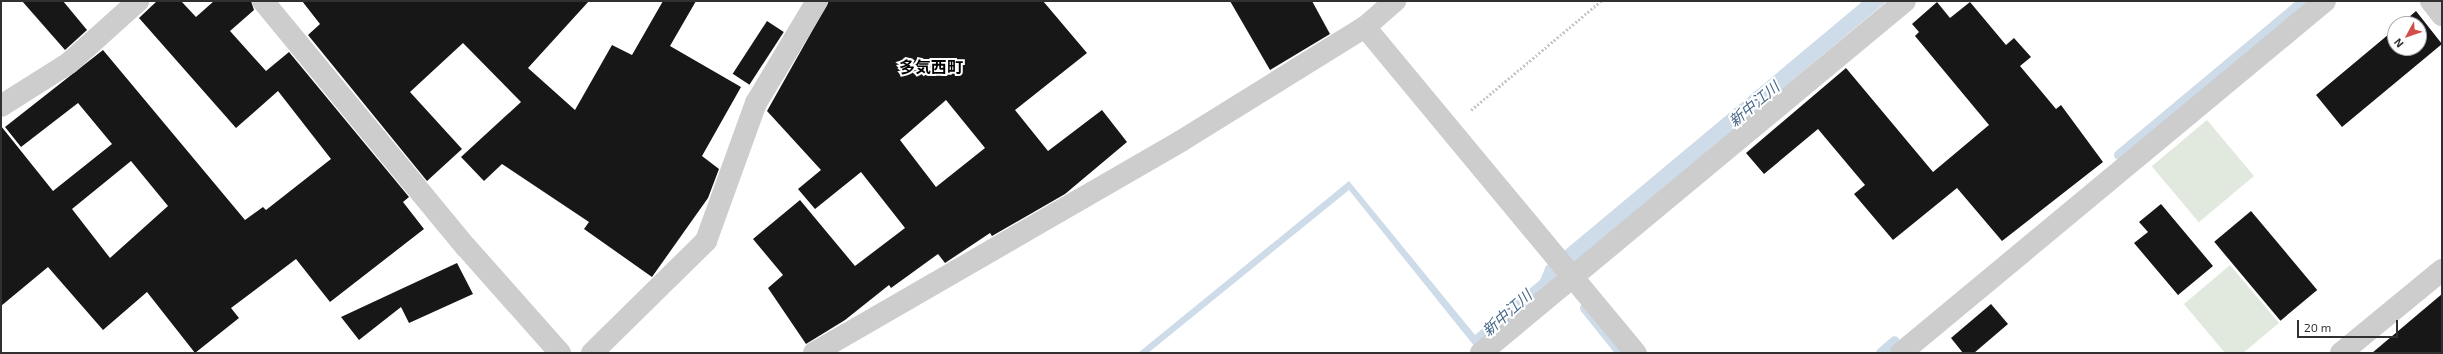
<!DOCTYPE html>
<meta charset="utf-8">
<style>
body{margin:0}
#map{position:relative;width:2443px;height:354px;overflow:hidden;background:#fff;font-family:"Exo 2","Noto Sans JP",sans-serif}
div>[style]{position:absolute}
.green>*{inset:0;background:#e1e8dd;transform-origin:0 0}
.water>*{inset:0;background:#cedbe8}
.stream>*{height:10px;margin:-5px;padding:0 5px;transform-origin:5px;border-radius:5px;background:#cedbe8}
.building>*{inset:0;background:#171717;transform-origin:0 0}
.path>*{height:2.5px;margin-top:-1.25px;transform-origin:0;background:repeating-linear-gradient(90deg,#c7c7c7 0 2px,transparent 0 4px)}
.minor>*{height:22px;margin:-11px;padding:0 11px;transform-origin:11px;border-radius:11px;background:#cdcdcd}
span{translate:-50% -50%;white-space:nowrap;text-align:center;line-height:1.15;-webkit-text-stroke:4px #fff;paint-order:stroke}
.water-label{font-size:15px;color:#476789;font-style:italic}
.quarter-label{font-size:16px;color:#000;font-weight:700}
.frame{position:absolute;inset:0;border:2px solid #303030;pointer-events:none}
.north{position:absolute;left:2387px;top:16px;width:40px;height:40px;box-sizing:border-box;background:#fff;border:1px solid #acacac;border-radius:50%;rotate:230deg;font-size:11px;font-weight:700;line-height:16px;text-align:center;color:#303030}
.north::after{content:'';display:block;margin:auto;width:14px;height:18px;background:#d14f48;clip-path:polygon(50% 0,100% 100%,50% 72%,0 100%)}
.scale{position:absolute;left:2297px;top:320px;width:101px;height:18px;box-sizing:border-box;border:2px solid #303030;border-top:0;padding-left:5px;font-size:12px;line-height:14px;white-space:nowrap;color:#303030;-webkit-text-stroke:3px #fff;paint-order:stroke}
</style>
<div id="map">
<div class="green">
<i style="left:2207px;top:120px;width:73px;height:72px;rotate:50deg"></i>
<i style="clip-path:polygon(2230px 265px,2279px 323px,2243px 353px,2225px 353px,2184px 304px)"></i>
</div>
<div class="water">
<i style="clip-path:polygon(1863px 1px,1887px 1px,1475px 347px,1349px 190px,1148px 353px,1138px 353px,1349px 181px,1475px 335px,1540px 280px,1546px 266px)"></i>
</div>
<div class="stream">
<i style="left:2119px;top:155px;width:241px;rotate:-39.8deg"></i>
<i style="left:1585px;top:308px;width:58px;rotate:51.3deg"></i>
<i style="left:1881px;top:353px;width:18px;rotate:-41deg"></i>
</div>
<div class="building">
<i style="clip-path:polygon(22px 1px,63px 1px,87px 30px,65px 50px)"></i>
<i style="clip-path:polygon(evenodd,157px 1px,181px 1px,196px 17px,214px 1px,251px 1px,254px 10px,230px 31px,266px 71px,289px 52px,409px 197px,403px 202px,424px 229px,330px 302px,296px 259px,231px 308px,239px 318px,195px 353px,147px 292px,103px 330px,48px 267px,1px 306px,1px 126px,53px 191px,112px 144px,78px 103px,21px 147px,5px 127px,103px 50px,245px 220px,263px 207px,266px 210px,331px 159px,278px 91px,236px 128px,139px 18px,157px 1px,131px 161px,168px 206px,110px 258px,72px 209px,131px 161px)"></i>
<i style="clip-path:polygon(302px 1px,589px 1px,528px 68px,575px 110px,612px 45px,632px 55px,663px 1px,696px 1px,670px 46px,741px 87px,702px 156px,719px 169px,708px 198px,652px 277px,584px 229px,589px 222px,502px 164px,484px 181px,461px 157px,521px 102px,463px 43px,410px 92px,462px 149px,427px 181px,308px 35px,320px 24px)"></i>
<i style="clip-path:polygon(evenodd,829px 1px,1043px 1px,1087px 53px,1015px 110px,1048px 151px,1102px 110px,1127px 142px,1065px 194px,992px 236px,990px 233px,945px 263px,938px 254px,891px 288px,889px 285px,845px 320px,806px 344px,768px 288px,783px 275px,753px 239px,800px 200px,855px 266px,905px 228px,861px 172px,815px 209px,798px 189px,821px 170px,767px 111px,829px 1px,946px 100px,985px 148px,936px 187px,900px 140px,946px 100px)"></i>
<i style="clip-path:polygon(1230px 1px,1312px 1px,1330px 34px,1270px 70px)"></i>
<i style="clip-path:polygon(1937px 2px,1950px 18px,1970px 2px,2006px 45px,2014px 38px,2031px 57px,2020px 66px,2056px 109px,2061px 105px,2103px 162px,2002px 241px,1957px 188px,1893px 240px,1854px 194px,1865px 185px,1818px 129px,1764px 174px,1746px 153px,1846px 68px,1933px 172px,1989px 125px,1915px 36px,1919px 32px,1912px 24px)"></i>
<i style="clip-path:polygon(2416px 11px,2442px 44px,2342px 127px,2316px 95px,2395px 29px,2395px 48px,2419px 48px,2419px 24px,2401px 24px)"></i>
<i style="left:767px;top:21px;width:20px;height:63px;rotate:33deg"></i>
<i style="clip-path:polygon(2161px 204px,2213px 266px,2178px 295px,2134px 243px,2148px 232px,2139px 222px)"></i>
<i style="left:2251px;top:211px;width:103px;height:48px;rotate:50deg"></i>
<i style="clip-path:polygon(457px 263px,473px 294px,409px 323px,401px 307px,359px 340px,341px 317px)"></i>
<i style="clip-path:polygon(2442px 294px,2442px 353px,2372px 353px)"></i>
<i style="clip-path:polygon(1991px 304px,2008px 324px,1974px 353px,1963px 353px,1951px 338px)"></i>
</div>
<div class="path">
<i style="left:1471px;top:110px;width:170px;rotate:-40deg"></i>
</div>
<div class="minor">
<i style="left:263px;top:1px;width:319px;rotate:50.5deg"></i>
<i style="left:466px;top:247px;width:142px;rotate:48.4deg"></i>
<i style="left:2431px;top:1px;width:18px;rotate:52deg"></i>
<i style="left:1365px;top:27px;width:424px;rotate:50.3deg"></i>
<i style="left:1px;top:106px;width:80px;rotate:-32.3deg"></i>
<i style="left:69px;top:63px;width:93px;rotate:-41.9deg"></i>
<i style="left:592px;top:353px;width:160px;rotate:-44.5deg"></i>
<i style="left:706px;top:241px;width:147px;rotate:-70.1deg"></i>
<i style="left:756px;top:103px;width:119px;rotate:-59.1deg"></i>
<i style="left:814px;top:353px;width:424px;rotate:-30deg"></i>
<i style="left:1181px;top:141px;width:216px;rotate:-31.8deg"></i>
<i style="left:1365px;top:27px;width:40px;rotate:-41deg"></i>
<i style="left:1481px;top:353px;width:551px;rotate:-39.7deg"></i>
<i style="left:1901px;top:353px;width:551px;rotate:-39.7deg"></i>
<i style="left:2341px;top:353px;width:131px;rotate:-39.4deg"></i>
</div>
<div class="water-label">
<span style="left:1754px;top:104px;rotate:-40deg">新中江川</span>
<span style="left:1507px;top:313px;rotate:-42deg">新中江川</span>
</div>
<div class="quarter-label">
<span style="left:931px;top:67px">多気西町</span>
</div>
<div class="frame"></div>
<div class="north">N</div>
<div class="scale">20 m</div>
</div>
